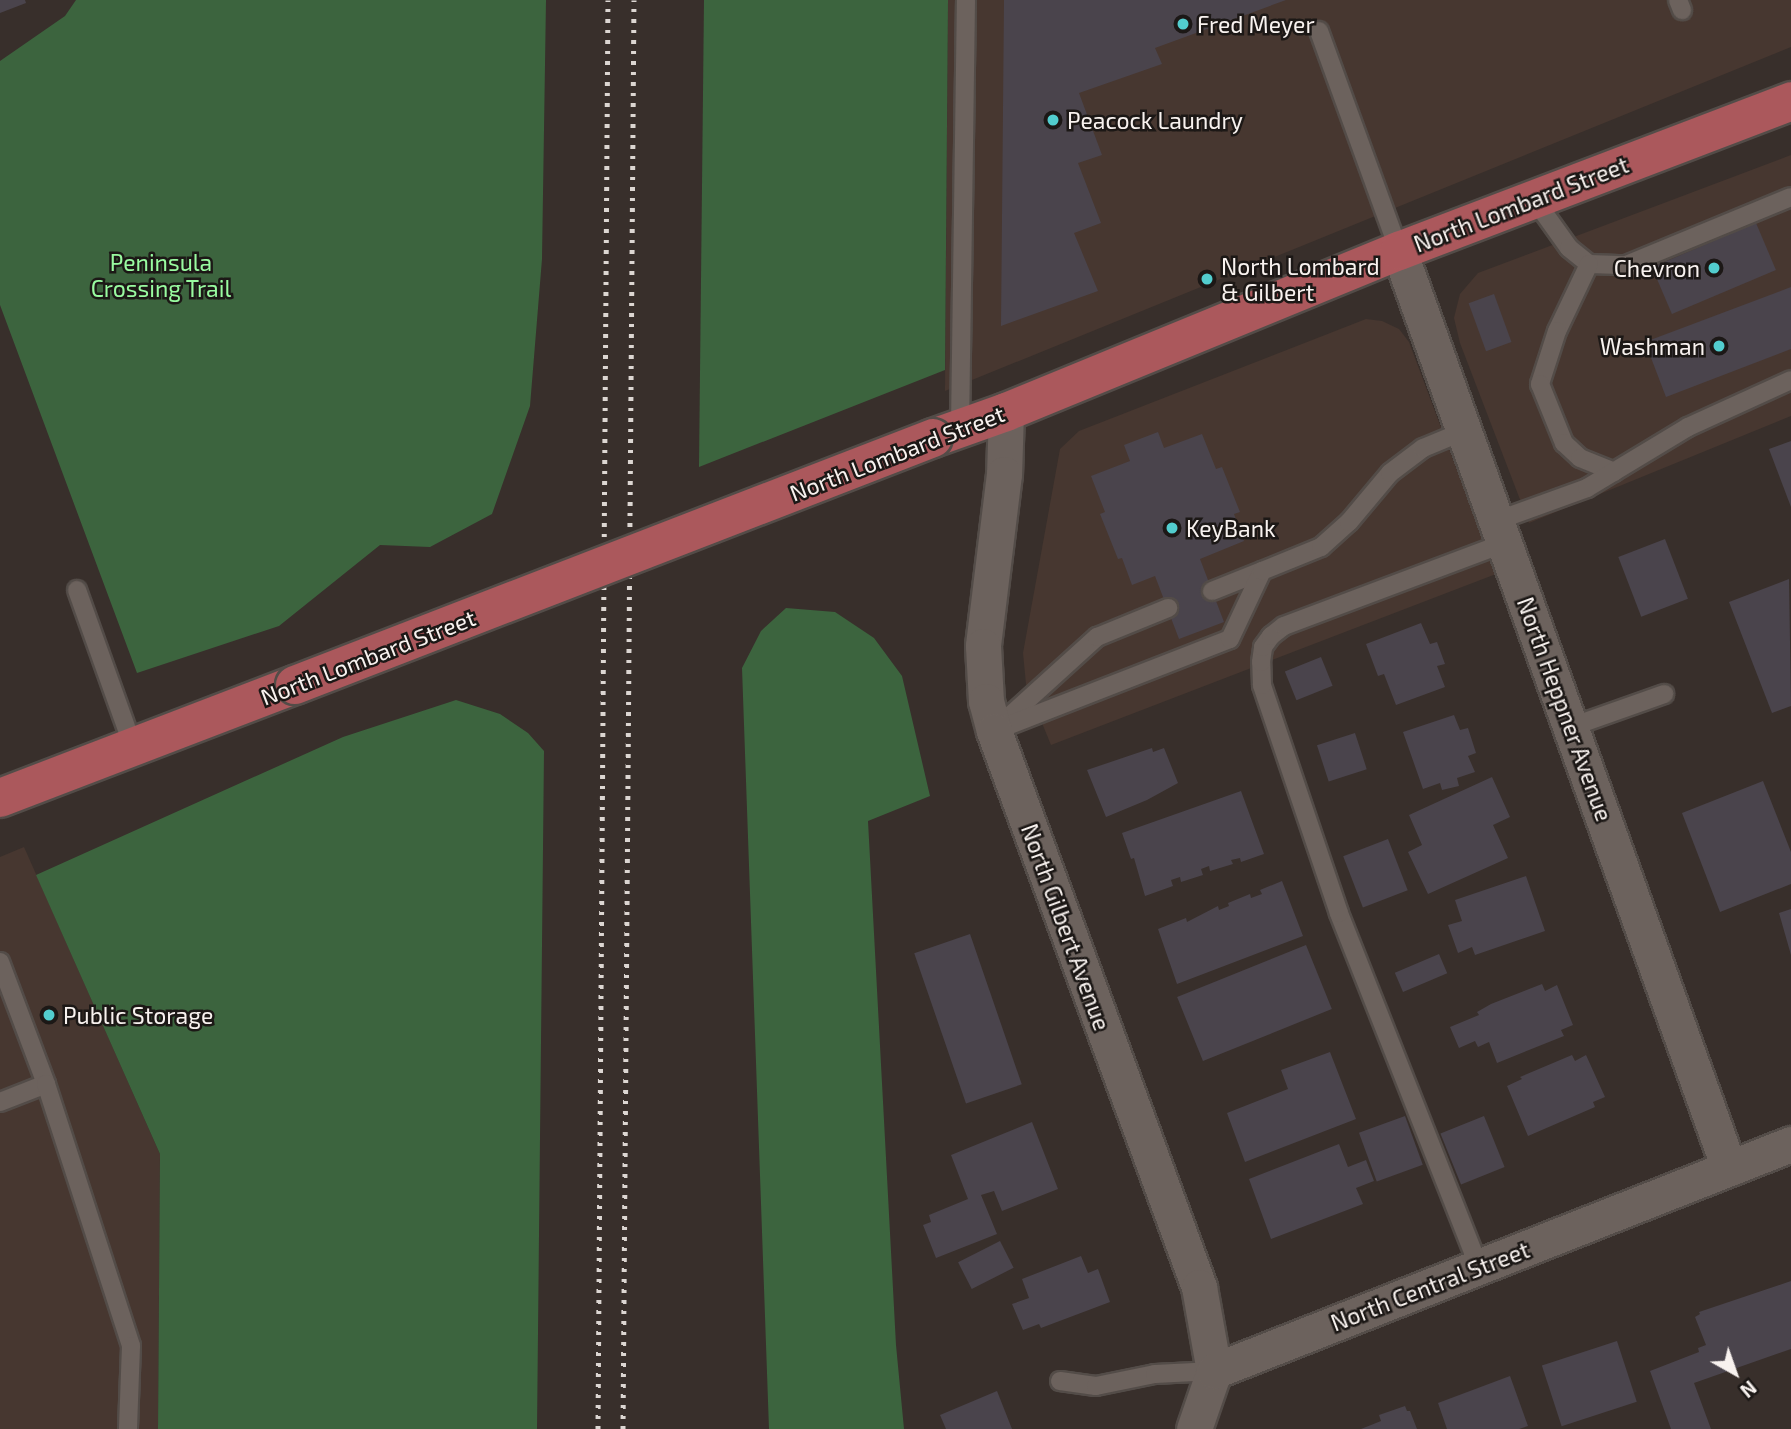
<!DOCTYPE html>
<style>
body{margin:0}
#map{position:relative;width:1791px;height:1429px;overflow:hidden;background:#382f2b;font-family:"Exo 2",sans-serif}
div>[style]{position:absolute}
.built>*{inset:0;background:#473730}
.green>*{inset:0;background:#3c643e}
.building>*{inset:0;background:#4a444c;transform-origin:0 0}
.roads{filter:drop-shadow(2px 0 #534c48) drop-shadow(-2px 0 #534c48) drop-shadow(0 2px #534c48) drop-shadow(0 -2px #534c48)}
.service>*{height:18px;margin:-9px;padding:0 9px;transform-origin:9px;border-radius:9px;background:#6c625d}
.minor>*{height:35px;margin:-17.5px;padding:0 17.5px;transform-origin:17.5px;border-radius:17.5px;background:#6c625d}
.primary>*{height:38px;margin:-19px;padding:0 19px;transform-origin:19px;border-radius:19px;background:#ab585c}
.rail>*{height:5px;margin-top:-2.5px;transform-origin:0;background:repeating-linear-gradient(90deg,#dcd6d2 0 3.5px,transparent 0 10.5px)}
.bridges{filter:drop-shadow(2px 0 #534c48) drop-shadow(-2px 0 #534c48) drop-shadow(0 2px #534c48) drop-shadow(0 -2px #534c48)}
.primary-bridge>*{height:38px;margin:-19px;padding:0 19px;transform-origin:19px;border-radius:19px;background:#ab585c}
.dots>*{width:19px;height:19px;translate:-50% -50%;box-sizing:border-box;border:4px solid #1c1816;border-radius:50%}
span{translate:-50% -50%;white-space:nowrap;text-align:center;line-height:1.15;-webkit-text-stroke:5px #1c1816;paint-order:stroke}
.poi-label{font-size:23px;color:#f8f2ef}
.left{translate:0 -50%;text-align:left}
.right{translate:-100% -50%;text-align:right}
.street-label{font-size:23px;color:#f8f2ef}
.park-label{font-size:23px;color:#99fba0}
.north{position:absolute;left:1700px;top:1338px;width:70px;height:70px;-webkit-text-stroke:5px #1c1816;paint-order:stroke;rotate:140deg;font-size:19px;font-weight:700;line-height:28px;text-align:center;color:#f8f2ef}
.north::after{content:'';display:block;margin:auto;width:24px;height:32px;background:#f8f2ef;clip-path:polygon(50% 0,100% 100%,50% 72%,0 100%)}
</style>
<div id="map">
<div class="built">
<i style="clip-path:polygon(948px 0,1791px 0,1791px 47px,945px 391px)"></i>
<i style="clip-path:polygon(1791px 155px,1791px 416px,1529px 523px,1460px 343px,1454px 318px,1460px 294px,1478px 273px)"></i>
<i style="clip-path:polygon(1366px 319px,1382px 321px,1399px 329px,1409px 342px,1496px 574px,1051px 745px,1026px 684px,1023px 653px,1060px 449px,1079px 431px)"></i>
<i style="clip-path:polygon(24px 847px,160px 1154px,158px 1429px,0 1429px,0 857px)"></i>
</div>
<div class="green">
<i style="clip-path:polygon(76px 0,546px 0,542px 259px,530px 406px,492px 514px,430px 547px,380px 545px,279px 626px,137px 673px,0 305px,0 61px,65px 16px)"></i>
<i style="clip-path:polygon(704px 0,948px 0,945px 370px,699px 467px)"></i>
<i style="clip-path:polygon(786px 608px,835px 612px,874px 638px,902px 676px,930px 796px,868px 821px,896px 1345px,904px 1429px,769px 1429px,742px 668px,761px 631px)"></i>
<i style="clip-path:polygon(456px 700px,500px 714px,528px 733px,544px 751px,537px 1429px,158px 1429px,160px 1154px,36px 875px,343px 737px)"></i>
</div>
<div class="building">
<i style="clip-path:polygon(0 0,25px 0,26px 3px,0 13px)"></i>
<i style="clip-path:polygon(1004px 0,1286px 0,1155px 48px,1162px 64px,1079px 93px,1102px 155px,1078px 163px,1101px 223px,1074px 233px,1098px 291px,1001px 326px)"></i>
<i style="left:1756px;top:223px;width:51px;height:113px;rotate:67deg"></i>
<i style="clip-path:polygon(1791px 287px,1791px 349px,1666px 397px,1645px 342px)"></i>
<i style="left:1494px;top:294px;width:51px;height:27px;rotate:70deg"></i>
<i style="clip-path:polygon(1158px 432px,1164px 448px,1202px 434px,1216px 469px,1222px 467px,1240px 512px,1234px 514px,1244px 541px,1200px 559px,1224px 622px,1179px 639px,1155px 576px,1132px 585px,1122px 558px,1118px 559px,1100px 514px,1105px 512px,1091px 476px,1130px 461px,1124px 445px)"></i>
<i style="clip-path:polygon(1791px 441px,1791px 507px,1769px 449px)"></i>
<i style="left:1665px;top:539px;width:64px;height:50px;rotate:69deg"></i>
<i style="clip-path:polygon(1789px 579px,1791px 706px,1772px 713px,1729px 602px)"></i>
<i style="clip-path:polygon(1421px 623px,1430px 644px,1437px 642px,1445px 664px,1437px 666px,1445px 687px,1396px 705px,1384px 674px,1378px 676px,1366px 644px)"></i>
<i style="left:1321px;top:657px;width:31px;height:39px;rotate:68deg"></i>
<i style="clip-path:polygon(1454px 715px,1460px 730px,1468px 728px,1476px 753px,1468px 756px,1475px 772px,1457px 778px,1459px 786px,1442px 790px,1440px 783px,1423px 789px,1403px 732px)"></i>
<i style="left:1355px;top:733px;width:38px;height:40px;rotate:72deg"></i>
<i style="clip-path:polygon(1152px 748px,1153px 752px,1164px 748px,1178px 783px,1147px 800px,1106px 817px,1087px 770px)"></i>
<i style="clip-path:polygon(1492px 777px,1510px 817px,1493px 825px,1508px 858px,1428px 894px,1408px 852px,1422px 845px,1409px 815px)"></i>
<i style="clip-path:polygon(1763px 781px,1791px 852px,1791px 884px,1720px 912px,1682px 813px)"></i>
<i style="clip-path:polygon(1241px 791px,1264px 854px,1241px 862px,1240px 858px,1231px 860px,1233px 864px,1210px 871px,1209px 866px,1201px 869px,1203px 875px,1181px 882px,1180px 877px,1171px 880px,1173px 886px,1145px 896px,1134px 858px,1131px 859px,1122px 833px)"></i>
<i style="left:1388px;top:839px;width:55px;height:48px;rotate:69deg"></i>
<i style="clip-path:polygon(1526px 876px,1545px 931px,1475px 955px,1472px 947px,1458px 953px,1448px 925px,1462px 921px,1455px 900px)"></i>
<i style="clip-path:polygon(1282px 881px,1303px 936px,1177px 984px,1158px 929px,1186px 918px,1187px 922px,1218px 906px,1219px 910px,1229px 906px,1228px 903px,1250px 894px,1251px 898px,1262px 894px,1260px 890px)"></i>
<i style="clip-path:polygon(1791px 909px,1791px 955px,1779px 913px)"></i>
<i style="left:970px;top:934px;width:159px;height:59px;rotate:71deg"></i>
<i style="left:1306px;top:945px;width:69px;height:139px;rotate:68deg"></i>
<i style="left:1439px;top:954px;width:21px;height:48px;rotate:67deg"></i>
<i style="clip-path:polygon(1542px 984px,1545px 991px,1557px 985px,1573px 1025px,1561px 1030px,1564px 1036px,1497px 1063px,1489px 1042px,1478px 1047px,1475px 1041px,1459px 1048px,1450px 1027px,1479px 1015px,1477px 1012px,1491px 1004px)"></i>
<i style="clip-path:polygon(1330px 1052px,1356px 1119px,1245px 1162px,1227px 1113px,1288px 1089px,1281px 1070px)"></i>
<i style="clip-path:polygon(1572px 1055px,1575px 1061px,1586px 1055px,1605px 1097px,1593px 1102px,1595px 1107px,1528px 1136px,1507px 1086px,1522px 1079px,1520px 1077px)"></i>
<i style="left:1405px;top:1116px;width:52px;height:49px;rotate:70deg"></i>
<i style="left:1484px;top:1116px;width:55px;height:47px;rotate:68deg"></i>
<i style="clip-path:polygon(1032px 1122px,1058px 1189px,1002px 1211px,994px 1191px,981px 1195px,997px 1234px,936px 1258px,923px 1225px,931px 1222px,929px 1215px,968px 1199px,951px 1155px)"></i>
<i style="clip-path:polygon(1339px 1144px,1348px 1167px,1366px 1160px,1374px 1181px,1356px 1188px,1363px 1204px,1271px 1239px,1249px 1179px)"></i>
<i style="left:1000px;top:1241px;width:30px;height:47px;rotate:63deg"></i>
<i style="clip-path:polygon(1081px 1256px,1088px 1273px,1098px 1269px,1110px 1302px,1041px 1328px,1039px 1324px,1023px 1330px,1012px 1304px,1029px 1298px,1022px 1279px)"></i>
<i style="clip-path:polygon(1791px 1281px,1791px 1349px,1694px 1383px,1711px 1429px,1671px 1429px,1650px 1371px,1699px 1352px,1698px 1348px,1706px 1345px,1695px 1317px,1700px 1314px,1699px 1312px)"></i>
<i style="left:1617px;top:1341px;width:64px;height:79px;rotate:72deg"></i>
<i style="clip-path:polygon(1510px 1376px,1528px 1426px,1519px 1429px,1447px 1429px,1438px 1403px)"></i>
<i style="clip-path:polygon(997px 1391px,1012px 1429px,946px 1429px,940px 1415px)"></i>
<i style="clip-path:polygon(1405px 1406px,1407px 1411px,1410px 1411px,1417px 1429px,1361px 1429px,1381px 1421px,1379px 1415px)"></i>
</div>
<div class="roads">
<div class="service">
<i style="left:1678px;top:0;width:11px;rotate:68deg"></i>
<i style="left:1319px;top:31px;width:234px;rotate:70deg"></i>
<i style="left:1534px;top:199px;width:60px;rotate:54.5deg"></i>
<i style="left:1569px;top:248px;width:26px;rotate:39deg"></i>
<i style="left:1589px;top:264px;width:37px;rotate:2deg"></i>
<i style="left:1626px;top:265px;width:178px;rotate:-22.4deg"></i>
<i style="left:1589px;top:264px;width:74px;rotate:115.5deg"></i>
<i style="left:1557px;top:331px;width:56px;rotate:107.8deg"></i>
<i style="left:1540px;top:384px;width:64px;rotate:67.9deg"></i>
<i style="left:1564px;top:443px;width:22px;rotate:43deg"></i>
<i style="left:1580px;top:458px;width:37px;rotate:22deg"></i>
<i style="left:960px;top:428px;width:428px;rotate:-89.2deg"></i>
<i style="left:1496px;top:521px;width:97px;rotate:-19.9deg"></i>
<i style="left:1587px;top:488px;width:118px;rotate:-31.1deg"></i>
<i style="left:1688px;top:427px;width:113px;rotate:-24.5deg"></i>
<i style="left:77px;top:590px;width:166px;rotate:70.3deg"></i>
<i style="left:1212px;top:591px;width:54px;rotate:-21.8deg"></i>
<i style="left:1001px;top:724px;width:130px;rotate:-42.2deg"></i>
<i style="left:1097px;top:637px;width:77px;rotate:-22.2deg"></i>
<i style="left:1571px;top:727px;width:99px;rotate:-19.5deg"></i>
<i style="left:994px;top:731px;width:253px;rotate:-21.3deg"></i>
<i style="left:1230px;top:639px;width:75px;rotate:-64.8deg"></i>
<i style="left:1262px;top:571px;width:64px;rotate:-22.1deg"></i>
<i style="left:1321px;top:547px;width:38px;rotate:-42deg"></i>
<i style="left:1349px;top:522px;width:64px;rotate:-50.1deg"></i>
<i style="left:1390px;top:473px;width:41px;rotate:-37.1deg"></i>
<i style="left:1423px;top:448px;width:44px;rotate:-22.5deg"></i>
<i style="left:0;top:962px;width:130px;rotate:69.3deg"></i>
<i style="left:46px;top:1084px;width:49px;rotate:158.6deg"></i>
<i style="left:46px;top:1084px;width:275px;rotate:72deg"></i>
<i style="left:131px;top:1346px;width:83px;rotate:92.1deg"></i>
<i style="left:1479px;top:1267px;width:381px;rotate:-111.6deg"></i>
<i style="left:1339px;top:913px;width:241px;rotate:-108.7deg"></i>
<i style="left:1262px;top:685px;width:23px;rotate:-92deg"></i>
<i style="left:1261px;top:662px;width:15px;rotate:-82deg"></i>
<i style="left:1263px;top:647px;width:14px;rotate:-54deg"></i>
<i style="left:1271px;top:636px;width:16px;rotate:-38deg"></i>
<i style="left:1284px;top:626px;width:236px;rotate:-20.6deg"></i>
<i style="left:1060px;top:1381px;width:36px;rotate:8deg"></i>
<i style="left:1096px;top:1386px;width:60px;rotate:-11.5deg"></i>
<i style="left:1155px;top:1374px;width:59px;rotate:-2.9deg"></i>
</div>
<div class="minor">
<i style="left:1399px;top:251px;width:975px;rotate:70.21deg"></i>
<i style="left:1006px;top:412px;width:62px;rotate:91.8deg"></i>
<i style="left:1004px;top:474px;width:173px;rotate:97deg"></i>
<i style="left:983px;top:646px;width:55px;rotate:86.9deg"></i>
<i style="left:986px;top:701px;width:31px;rotate:75deg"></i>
<i style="left:994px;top:731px;width:593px;rotate:69.76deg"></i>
<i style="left:1199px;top:1287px;width:85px;rotate:79.9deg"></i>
<i style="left:1214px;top:1371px;width:61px;rotate:109deg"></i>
<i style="left:1214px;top:1371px;width:620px;rotate:-21.48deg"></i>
</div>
<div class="primary">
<i style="left:933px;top:438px;width:77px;rotate:-19.6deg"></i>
<i style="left:1006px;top:412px;width:425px;rotate:-22.3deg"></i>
<i style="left:1399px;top:251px;width:420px;rotate:-20.9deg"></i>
<i style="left:0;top:798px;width:316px;rotate:-21deg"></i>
</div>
</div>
<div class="rail">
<i style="left:598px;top:1429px;width:1429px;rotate:-89.6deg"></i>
<i style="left:623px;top:1429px;width:1429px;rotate:-89.56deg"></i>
</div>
<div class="bridges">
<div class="primary-bridge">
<i style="left:295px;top:685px;width:684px;rotate:-21.16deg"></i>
</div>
</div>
<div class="dots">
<i style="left:1183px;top:24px;background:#52cdce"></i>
<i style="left:1053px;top:120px;background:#52cdce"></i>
<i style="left:1714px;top:268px;background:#52cdce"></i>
<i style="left:1207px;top:279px;background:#52cdce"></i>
<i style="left:1719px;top:346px;background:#52cdce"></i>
<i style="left:1172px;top:528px;background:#52cdce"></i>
<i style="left:49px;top:1015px;background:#52cdce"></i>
</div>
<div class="poi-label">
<span class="left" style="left:1197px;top:24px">Fred Meyer</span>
<span class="left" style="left:1067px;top:120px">Peacock Laundry</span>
<span class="left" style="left:1221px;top:279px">North Lombard<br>&amp; Gilbert</span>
<span class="right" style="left:1700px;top:268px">Chevron</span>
<span class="right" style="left:1705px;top:346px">Washman</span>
<span class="left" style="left:1186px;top:528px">KeyBank</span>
<span class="left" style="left:63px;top:1015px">Public Storage</span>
</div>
<div class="street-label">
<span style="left:1521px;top:204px;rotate:-21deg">North Lombard Street</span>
<span style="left:897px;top:453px;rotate:-21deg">North Lombard Street</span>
<span style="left:368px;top:657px;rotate:-21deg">North Lombard Street</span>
<span style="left:1565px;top:709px;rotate:70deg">North Heppner Avenue</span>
<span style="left:1066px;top:927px;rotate:70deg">North Gilbert Avenue</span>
<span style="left:1430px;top:1286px;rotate:-21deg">North Central Street</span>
</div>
<div class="park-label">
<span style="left:161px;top:275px">Peninsula<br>Crossing Trail</span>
</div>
<div class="north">N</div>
</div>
